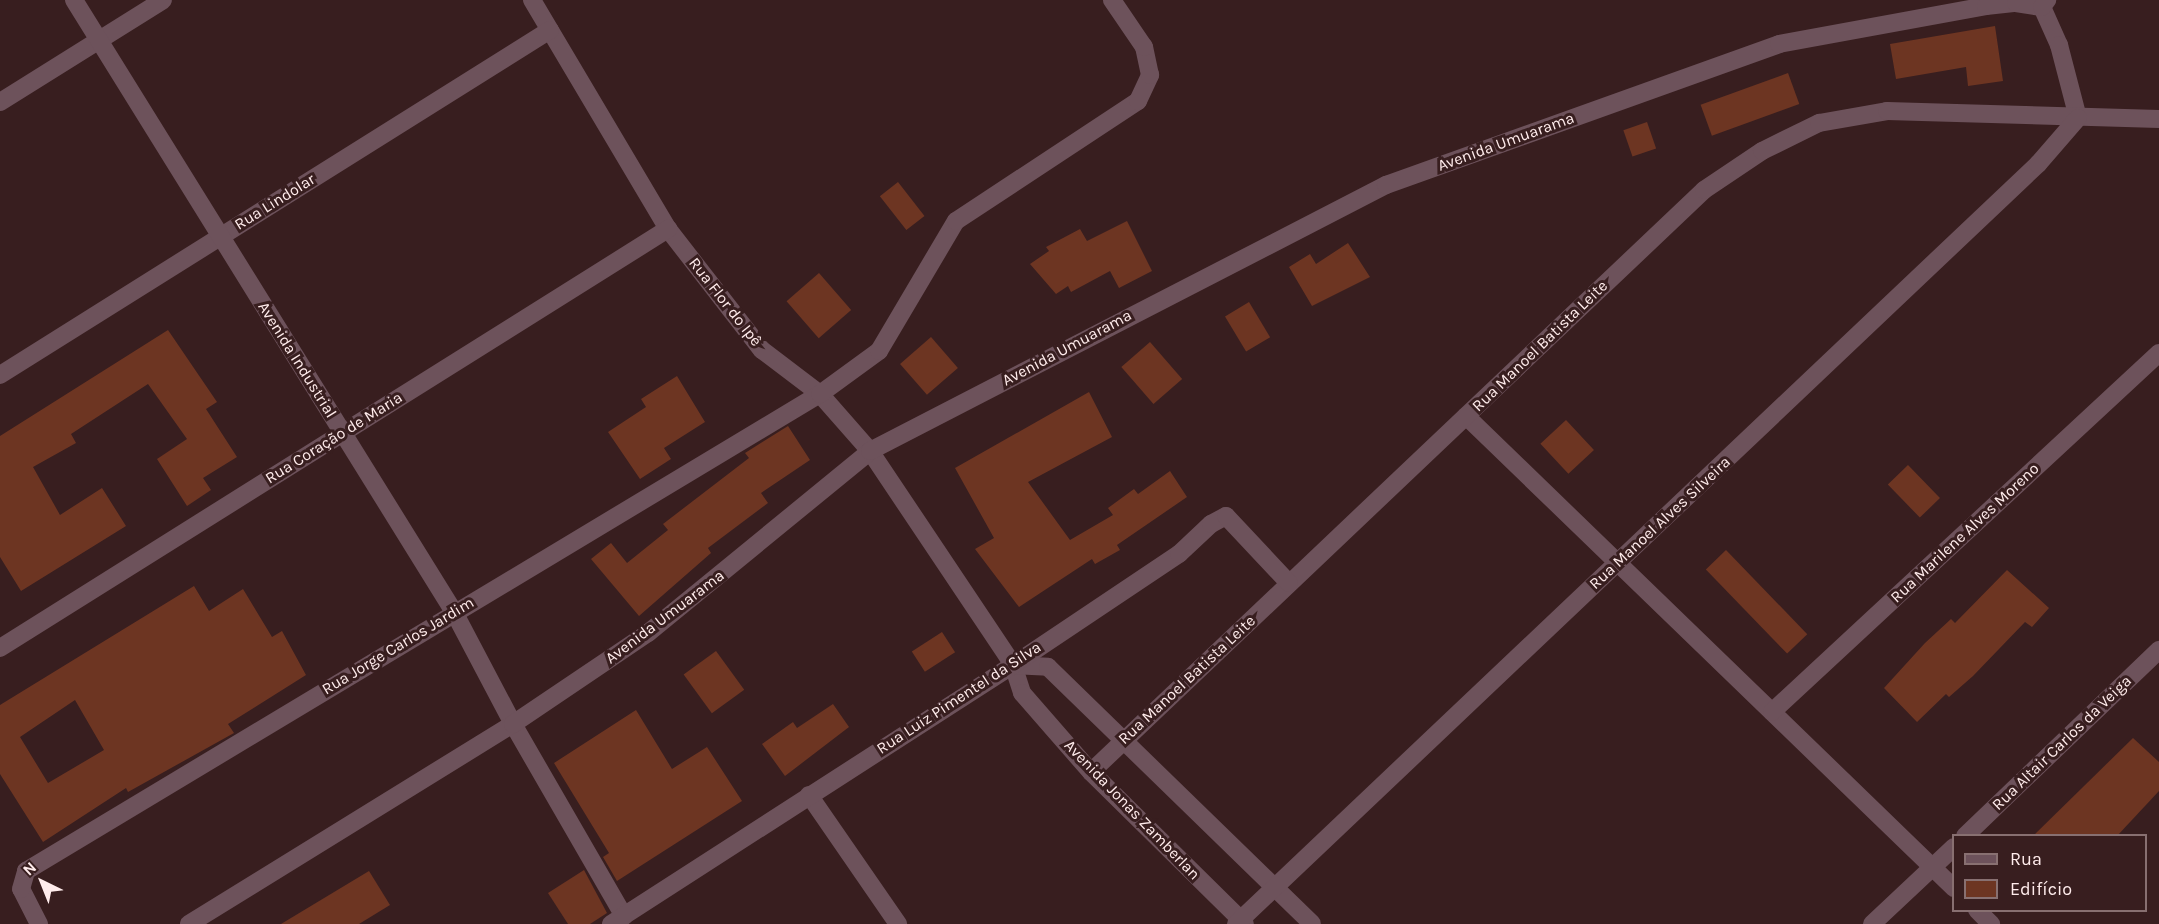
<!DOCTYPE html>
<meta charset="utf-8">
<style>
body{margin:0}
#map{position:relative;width:2159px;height:924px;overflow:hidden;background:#381e1f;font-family:Karla,sans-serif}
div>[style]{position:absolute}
.building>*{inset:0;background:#6d3522;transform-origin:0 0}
.minor>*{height:18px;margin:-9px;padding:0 9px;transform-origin:9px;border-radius:9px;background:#6d525b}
.tertiary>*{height:18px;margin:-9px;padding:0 9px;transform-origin:9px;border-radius:9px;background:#6d525b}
span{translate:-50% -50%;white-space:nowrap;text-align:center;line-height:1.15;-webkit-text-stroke:6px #381e1f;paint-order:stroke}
.street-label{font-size:16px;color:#ffecec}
.legend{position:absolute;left:1952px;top:834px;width:195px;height:78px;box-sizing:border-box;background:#381e1f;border:2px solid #887071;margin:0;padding:8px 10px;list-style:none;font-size:18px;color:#ffecec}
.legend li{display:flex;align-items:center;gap:12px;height:30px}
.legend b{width:30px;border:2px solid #887071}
.north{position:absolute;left:12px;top:852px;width:60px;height:60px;-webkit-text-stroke:4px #381e1f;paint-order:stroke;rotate:317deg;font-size:16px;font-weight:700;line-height:24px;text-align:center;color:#ffecec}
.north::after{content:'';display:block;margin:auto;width:21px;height:27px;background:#ffecec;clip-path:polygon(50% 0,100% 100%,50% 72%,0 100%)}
</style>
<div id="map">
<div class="building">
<i style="clip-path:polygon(1995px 26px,2003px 81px,1968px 86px,1966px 67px,1896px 79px,1890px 44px)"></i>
<i style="left:1788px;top:73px;width:33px;height:93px;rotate:70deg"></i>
<i style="left:1647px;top:122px;width:28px;height:25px;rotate:71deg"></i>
<i style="left:898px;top:182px;width:43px;height:23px;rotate:52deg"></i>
<i style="clip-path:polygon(1127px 221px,1152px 271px,1119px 288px,1110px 271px,1071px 292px,1068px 286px,1056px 294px,1030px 264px,1049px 251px,1046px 247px,1080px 229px,1087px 241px)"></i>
<i style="clip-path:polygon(1348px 243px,1370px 277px,1312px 306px,1289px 267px,1310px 254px,1316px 264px)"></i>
<i style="left:819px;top:273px;width:49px;height:43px;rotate:49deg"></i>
<i style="left:1249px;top:302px;width:41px;height:28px;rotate:59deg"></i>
<i style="clip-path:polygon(168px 330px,217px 402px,206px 409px,237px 457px,203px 478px,211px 490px,187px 506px,157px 459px,187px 439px,148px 384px,71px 434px,76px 443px,33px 467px,60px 515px,102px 488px,126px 526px,21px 591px,0 557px,0 436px)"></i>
<i style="left:931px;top:337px;width:41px;height:41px;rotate:49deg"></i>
<i style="left:1150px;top:342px;width:49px;height:38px;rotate:49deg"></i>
<i style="clip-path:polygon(677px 376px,705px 422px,664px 448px,671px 459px,640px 479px,608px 432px,646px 407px,641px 399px)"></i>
<i style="clip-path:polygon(1089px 392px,1112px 437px,1028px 482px,1070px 540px,1113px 515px,1108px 508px,1134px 489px,1138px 494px,1170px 471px,1187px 497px,1117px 545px,1120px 550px,1095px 564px,1092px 559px,1019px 607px,975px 549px,994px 538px,955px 468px)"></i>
<i style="left:1566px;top:420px;width:41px;height:35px;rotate:47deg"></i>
<i style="clip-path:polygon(788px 426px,810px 460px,761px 493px,768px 503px,708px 548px,711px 553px,639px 616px,591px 559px,611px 543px,627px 563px,668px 530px,663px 524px,749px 458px,745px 453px)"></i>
<i style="left:1908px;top:465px;width:46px;height:28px;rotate:46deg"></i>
<i style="left:1726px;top:550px;width:117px;height:28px;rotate:46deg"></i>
<i style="clip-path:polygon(2007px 570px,2049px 608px,2032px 627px,2025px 622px,1973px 676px,1949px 697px,1946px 694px,1917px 722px,1884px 688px,1925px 643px,1951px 619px,1955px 623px)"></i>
<i style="clip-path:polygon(evenodd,194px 586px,209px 611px,243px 589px,272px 637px,282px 631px,306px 675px,228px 724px,234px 733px,128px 792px,126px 788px,43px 842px,0 774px,0 705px,194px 586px,75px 700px,104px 750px,48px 783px,20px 737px,75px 700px)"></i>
<i style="left:942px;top:632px;width:24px;height:36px;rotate:57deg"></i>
<i style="left:716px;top:651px;width:48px;height:40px;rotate:54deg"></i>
<i style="clip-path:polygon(833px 704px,849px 727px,785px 776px,762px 744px,793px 722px,797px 728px)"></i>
<i style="clip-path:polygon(636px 710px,672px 769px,707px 747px,742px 801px,617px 881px,603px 857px,609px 853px,554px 763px)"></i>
<i style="clip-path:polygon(2133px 738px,2159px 762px,2159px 791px,2117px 836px,2033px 836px)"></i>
<i style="clip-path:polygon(584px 870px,607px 913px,590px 924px,568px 924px,548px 893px)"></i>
<i style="clip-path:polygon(369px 871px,390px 905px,359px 924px,281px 924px)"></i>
</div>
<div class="minor">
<i style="left:532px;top:0;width:266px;rotate:59.3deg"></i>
<i style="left:668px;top:229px;width:153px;rotate:52.2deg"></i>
<i style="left:762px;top:350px;width:73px;rotate:37.2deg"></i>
<i style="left:820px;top:394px;width:76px;rotate:48.7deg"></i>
<i style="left:870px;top:451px;width:257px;rotate:56.2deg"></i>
<i style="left:1013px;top:665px;width:29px;rotate:72deg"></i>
<i style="left:1022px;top:693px;width:105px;rotate:48.9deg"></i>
<i style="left:1091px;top:772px;width:216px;rotate:44.6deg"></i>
<i style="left:2042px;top:7px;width:42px;rotate:65.9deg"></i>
<i style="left:2059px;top:45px;width:75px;rotate:75.4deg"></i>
<i style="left:0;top:102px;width:192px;rotate:-32deg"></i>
<i style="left:0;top:375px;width:649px;rotate:-32.1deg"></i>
<i style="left:1466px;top:416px;width:679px;rotate:44.05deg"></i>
<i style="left:0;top:648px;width:789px;rotate:-32.1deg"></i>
<i style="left:1013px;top:665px;width:35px;rotate:3deg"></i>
<i style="left:1048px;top:667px;width:368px;rotate:44.2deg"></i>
<i style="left:1772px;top:712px;width:528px;rotate:-42.85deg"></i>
<i style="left:513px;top:724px;width:222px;rotate:60deg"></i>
<i style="left:1091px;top:772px;width:845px;rotate:-43.51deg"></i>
<i style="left:1704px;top:190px;width:70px;rotate:-33.9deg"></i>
<i style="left:1762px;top:151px;width:64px;rotate:-26.2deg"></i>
<i style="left:1819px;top:123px;width:69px;rotate:-10deg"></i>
<i style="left:1887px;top:111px;width:272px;rotate:1.7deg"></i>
<i style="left:809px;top:795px;width:157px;rotate:55.4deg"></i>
<i style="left:1965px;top:836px;width:269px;rotate:-43.8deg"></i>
<i style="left:1977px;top:910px;width:20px;rotate:45deg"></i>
<i style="left:39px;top:924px;width:39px;rotate:-117deg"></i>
<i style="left:21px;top:889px;width:19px;rotate:-74deg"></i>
<i style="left:26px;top:871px;width:926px;rotate:-31deg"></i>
<i style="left:820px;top:394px;width:73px;rotate:-36.1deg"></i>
<i style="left:879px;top:351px;width:151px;rotate:-59.4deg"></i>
<i style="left:956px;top:221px;width:218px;rotate:-33.4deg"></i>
<i style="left:1138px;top:101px;width:29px;rotate:-65deg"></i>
<i style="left:1150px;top:75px;width:29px;rotate:-102deg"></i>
<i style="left:1144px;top:47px;width:57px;rotate:-124.2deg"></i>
<i style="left:611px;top:924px;width:478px;rotate:-32.8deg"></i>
<i style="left:1013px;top:665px;width:200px;rotate:-33.8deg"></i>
<i style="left:1179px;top:554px;width:44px;rotate:-43.2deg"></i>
<i style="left:1211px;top:524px;width:17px;rotate:-28deg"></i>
<i style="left:1226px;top:516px;width:92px;rotate:46.8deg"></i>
<i style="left:1236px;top:924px;width:1105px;rotate:-43.46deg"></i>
<i style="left:2038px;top:164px;width:61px;rotate:-49deg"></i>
<i style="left:1872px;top:924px;width:112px;rotate:-43.2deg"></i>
</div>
<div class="tertiary">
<i style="left:74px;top:0;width:720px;rotate:58.16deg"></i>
<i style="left:454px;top:612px;width:127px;rotate:62.2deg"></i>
<i style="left:189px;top:924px;width:381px;rotate:-31.7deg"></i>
<i style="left:513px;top:724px;width:163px;rotate:-34deg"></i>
<i style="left:648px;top:633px;width:287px;rotate:-39.3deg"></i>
<i style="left:870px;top:451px;width:581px;rotate:-27.27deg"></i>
<i style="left:1386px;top:185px;width:418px;rotate:-19.7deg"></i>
<i style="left:1779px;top:44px;width:210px;rotate:-10.4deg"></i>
<i style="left:1986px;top:6px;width:30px;rotate:-6deg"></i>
<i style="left:2016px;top:3px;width:26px;rotate:9deg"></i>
<i style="left:2042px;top:7px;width:9px;rotate:-54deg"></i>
</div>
<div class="street-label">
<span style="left:1506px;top:142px;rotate:-20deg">Avenida Umuarama</span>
<span style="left:275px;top:202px;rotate:-32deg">Rua Lindolar</span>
<span style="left:725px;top:302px;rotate:52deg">Rua Flor do Ipê</span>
<span style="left:1540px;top:346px;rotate:-44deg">Rua Manoel Batista Leite</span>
<span style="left:1067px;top:348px;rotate:-28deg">Avenida Umuarama</span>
<span style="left:297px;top:360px;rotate:58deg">Avenida Industrial</span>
<span style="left:334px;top:438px;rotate:-32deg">Rua Coração de Maria</span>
<span style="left:1660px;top:523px;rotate:-43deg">Rua Manoel Alves Silveira</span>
<span style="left:1965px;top:533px;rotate:-43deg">Rua Marilene Alves Moreno</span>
<span style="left:665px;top:617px;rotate:-37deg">Avenida Umuarama</span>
<span style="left:398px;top:646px;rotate:-31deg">Rua Jorge Carlos Jardim</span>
<span style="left:1187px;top:680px;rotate:-43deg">Rua Manoel Batista Leite</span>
<span style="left:959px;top:698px;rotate:-33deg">Rua Luiz Pimentel da Silva</span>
<span style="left:2062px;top:743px;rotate:-44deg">Rua Altair Carlos da Veiga</span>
<span style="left:1132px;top:810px;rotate:46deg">Avenida Jonas Zamberlan</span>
</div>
<ul class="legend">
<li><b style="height:8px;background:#6d525b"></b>Rua</li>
<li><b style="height:16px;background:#6d3522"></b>Edifício</li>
</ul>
<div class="north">N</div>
</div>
